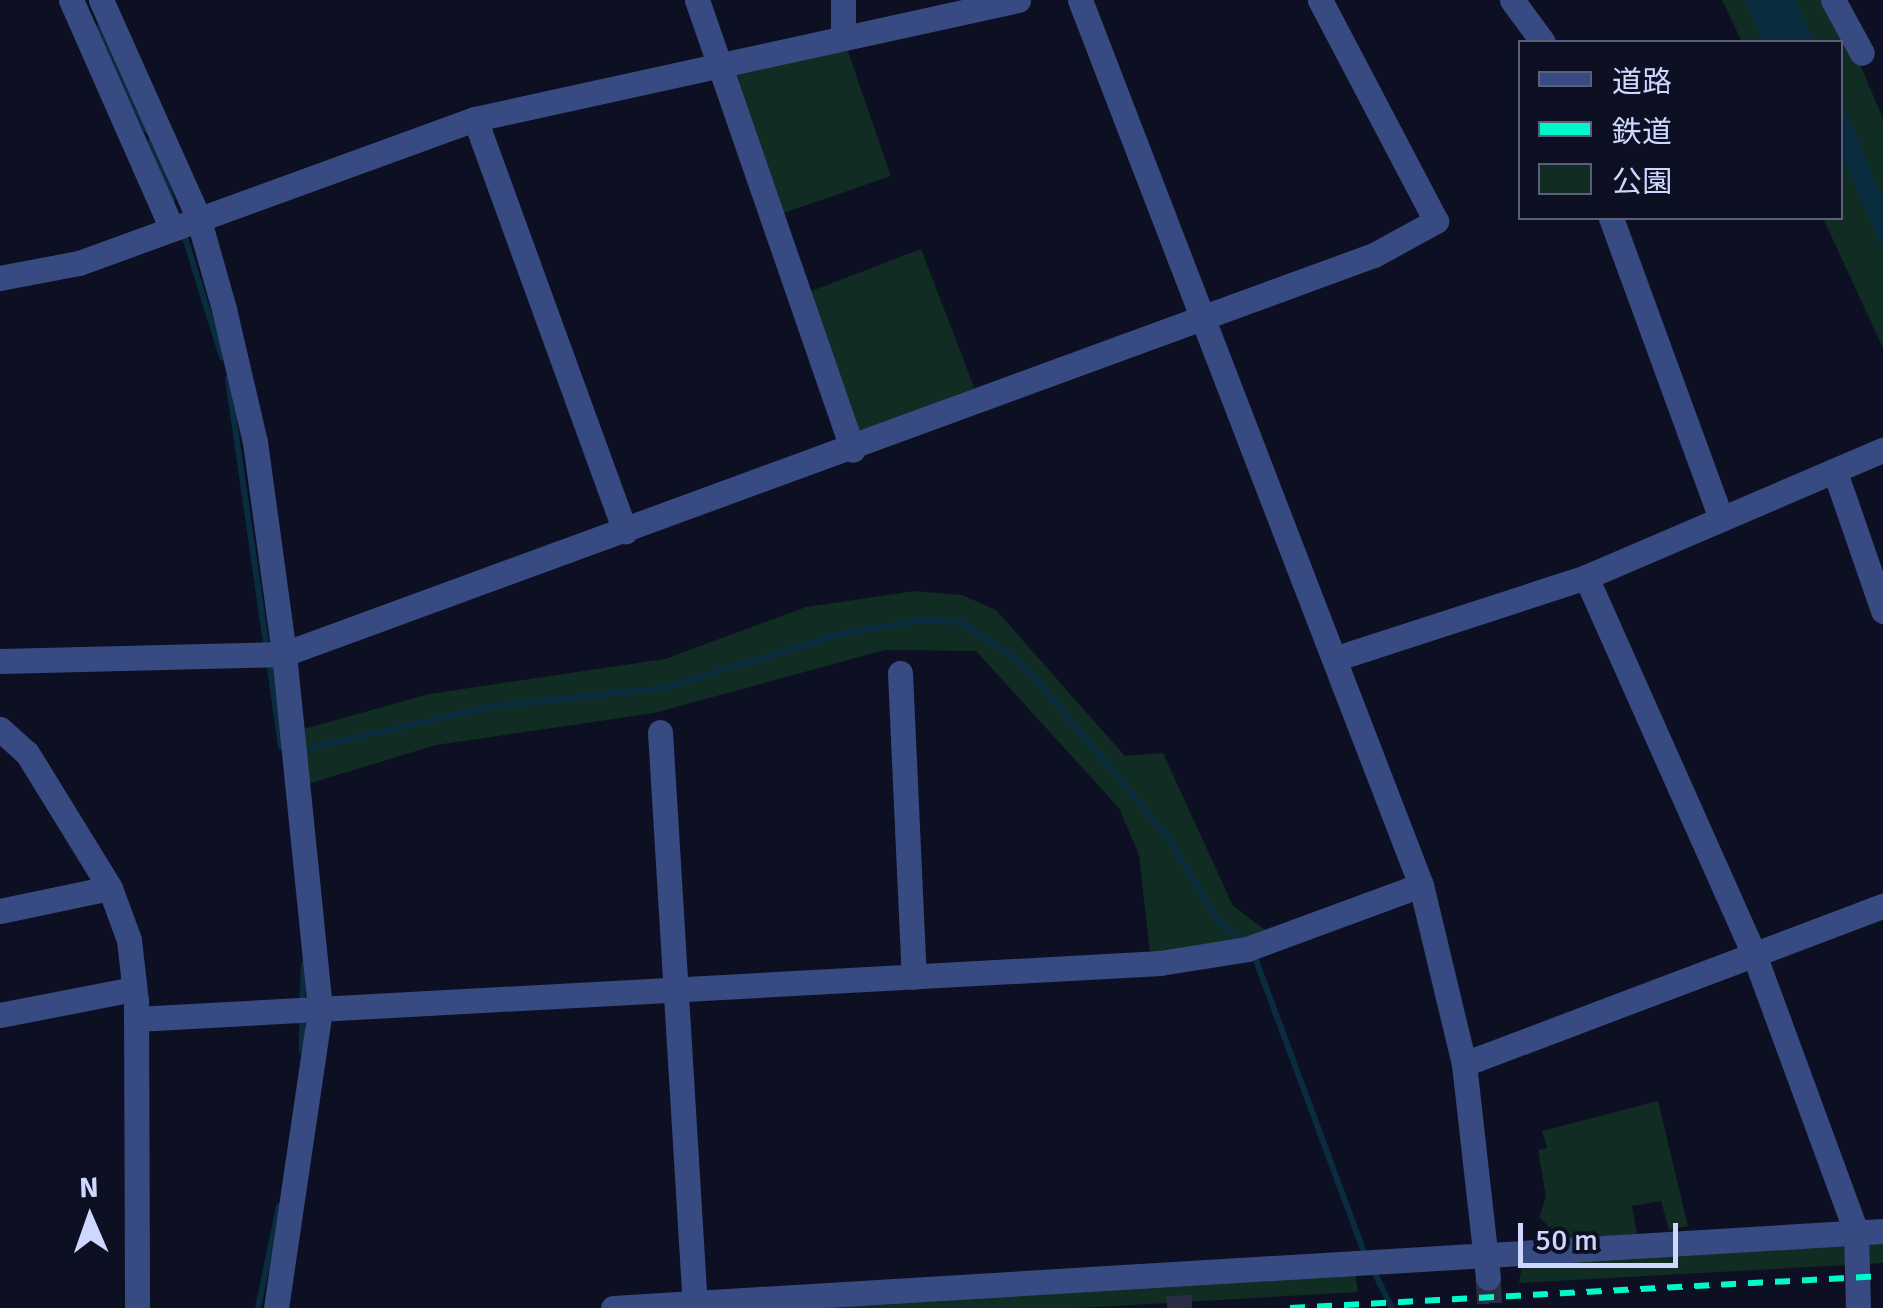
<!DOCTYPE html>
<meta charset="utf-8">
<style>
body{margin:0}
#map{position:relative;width:1883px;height:1308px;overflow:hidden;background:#0d1022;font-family:Signika,"Noto Sans JP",sans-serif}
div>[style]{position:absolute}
.green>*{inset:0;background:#102c23;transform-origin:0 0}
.water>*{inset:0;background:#092c3f}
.stream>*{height:6px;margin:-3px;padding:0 3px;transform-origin:3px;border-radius:3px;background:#092c3f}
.river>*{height:38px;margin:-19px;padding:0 19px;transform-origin:19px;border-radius:19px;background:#092c3f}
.minor-tunnel>*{height:25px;margin-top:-12.5px;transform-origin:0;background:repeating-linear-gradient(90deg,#2a2e43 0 25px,transparent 0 37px)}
.minor>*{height:25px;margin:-12.5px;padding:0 12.5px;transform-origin:12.5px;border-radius:12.5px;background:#384a82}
.rail>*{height:6px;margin-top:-3px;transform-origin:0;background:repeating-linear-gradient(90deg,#00f9ca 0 15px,transparent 0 27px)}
span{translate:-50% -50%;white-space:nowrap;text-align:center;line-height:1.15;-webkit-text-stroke:10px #0d1022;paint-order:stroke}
.legend{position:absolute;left:1518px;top:40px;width:325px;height:180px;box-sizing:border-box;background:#0d1022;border:2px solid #5a607a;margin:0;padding:12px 18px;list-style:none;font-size:30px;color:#ced7ff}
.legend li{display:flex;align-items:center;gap:20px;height:50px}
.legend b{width:50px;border:2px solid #5a607a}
.north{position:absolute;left:40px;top:1168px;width:100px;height:100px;-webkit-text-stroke:8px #0d1022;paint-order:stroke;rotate:358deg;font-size:28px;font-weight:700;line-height:40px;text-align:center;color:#ced7ff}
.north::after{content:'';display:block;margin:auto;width:35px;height:45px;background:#ced7ff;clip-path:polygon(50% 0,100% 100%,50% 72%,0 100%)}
.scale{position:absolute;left:1518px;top:1223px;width:160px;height:45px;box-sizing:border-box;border:5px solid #ced7ff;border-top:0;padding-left:12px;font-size:30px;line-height:35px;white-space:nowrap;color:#ced7ff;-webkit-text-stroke:8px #0d1022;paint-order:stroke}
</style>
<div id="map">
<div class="green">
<i style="clip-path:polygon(1722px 0,1833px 0,1883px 119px,1883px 348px,1823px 218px,1840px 218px,1840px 42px,1742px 42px)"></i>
<i style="left:843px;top:37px;width:147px;height:131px;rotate:71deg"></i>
<i style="left:921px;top:249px;width:149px;height:132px;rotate:69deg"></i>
<i style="clip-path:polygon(915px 591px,962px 595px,996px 610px,1125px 756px,1163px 753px,1233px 906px,1276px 938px,1151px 963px,1139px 855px,1119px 808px,976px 651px,885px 650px,654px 713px,436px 745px,301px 786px,293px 732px,429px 694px,665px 659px,806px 607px)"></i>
<i style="clip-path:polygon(1658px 1101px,1688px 1226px,1669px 1230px,1661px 1201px,1632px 1206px,1637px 1234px,1568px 1239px,1552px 1230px,1539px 1217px,1546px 1197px,1538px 1150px,1547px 1148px,1542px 1131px)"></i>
<i style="clip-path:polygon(1883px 1234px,1883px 1263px,1519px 1283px,1523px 1260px)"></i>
<i style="clip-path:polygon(1355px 1273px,1358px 1292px,1079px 1308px,609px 1308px)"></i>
</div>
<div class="water">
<i style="clip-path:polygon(1765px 0,1796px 0,1815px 42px,1784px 42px)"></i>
<i style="clip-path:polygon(1841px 99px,1883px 199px,1883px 249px,1841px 154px)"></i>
</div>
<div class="stream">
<i style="left:97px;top:28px;width:113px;rotate:64.3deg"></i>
<i style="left:151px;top:141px;width:63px;rotate:70.4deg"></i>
<i style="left:183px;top:231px;width:132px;rotate:72.8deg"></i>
<i style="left:228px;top:379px;width:272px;rotate:81.8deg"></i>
<i style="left:269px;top:661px;width:87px;rotate:82.1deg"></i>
<i style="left:298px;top:751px;width:195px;rotate:-13deg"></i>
<i style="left:488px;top:707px;width:177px;rotate:-6.2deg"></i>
<i style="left:664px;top:688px;width:181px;rotate:-17deg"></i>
<i style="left:837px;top:635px;width:87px;rotate:-9.9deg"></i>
<i style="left:923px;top:620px;width:37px;rotate:3deg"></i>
<i style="left:960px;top:622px;width:69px;rotate:33.7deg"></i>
<i style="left:1017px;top:660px;width:30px;rotate:46deg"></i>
<i style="left:1038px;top:682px;width:201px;rotate:50deg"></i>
<i style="left:1167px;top:836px;width:100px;rotate:58.8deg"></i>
<i style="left:1219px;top:922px;width:34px;rotate:36deg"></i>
<i style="left:1253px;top:952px;width:322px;rotate:69.7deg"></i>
<i style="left:302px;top:1006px;width:42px;rotate:-87.3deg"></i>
<i style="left:302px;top:1018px;width:33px;rotate:90deg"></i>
<i style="left:1373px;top:1270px;width:42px;rotate:63.4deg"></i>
<i style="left:258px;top:1308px;width:104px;rotate:-78.4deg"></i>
</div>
<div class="river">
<i style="left:1765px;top:0;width:46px;rotate:65.7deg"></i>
</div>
<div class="minor-tunnel">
<i style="left:1488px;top:1278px;width:30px;rotate:86deg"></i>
<i style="left:1179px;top:1295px;width:13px;rotate:86deg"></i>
</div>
<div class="minor">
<i style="left:71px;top:0;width:248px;rotate:66.2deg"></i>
<i style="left:101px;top:0;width:238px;rotate:65.9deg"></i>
<i style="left:198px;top:217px;width:96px;rotate:74.2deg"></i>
<i style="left:224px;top:309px;width:137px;rotate:76.9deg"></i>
<i style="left:255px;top:442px;width:214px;rotate:82.2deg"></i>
<i style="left:284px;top:654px;width:358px;rotate:84.2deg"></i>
<i style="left:320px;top:1010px;width:301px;rotate:98.4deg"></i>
<i style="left:697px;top:0;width:476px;rotate:70.9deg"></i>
<i style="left:1080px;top:0;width:948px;rotate:68.93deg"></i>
<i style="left:1421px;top:885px;width:184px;rotate:76.5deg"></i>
<i style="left:1464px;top:1064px;width:215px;rotate:83.6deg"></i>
<i style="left:1512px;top:0;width:52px;rotate:53.6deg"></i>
<i style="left:1833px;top:0;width:60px;rotate:61.3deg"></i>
<i style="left:843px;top:37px;width:37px;rotate:-90deg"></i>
<i style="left:475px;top:119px;width:439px;rotate:70deg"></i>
<i style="left:1611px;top:218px;width:320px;rotate:69.9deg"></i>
<i style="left:0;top:278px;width:80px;rotate:-10.8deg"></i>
<i style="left:79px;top:263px;width:421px;rotate:-20deg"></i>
<i style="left:475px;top:119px;width:556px;rotate:-12.36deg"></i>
<i style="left:1835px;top:472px;width:147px;rotate:70.9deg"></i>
<i style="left:1586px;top:577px;width:416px;rotate:66deg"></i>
<i style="left:1755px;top:957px;width:293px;rotate:69.8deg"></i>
<i style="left:1856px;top:1232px;width:76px;rotate:88.5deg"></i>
<i style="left:1334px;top:659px;width:265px;rotate:-18deg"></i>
<i style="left:1586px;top:577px;width:323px;rotate:-23.2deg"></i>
<i style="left:0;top:661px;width:284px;rotate:-1.4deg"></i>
<i style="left:284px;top:654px;width:1161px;rotate:-20.11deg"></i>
<i style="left:1374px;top:255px;width:71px;rotate:-28.7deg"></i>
<i style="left:1436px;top:221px;width:250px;rotate:-117.7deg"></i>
<i style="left:900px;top:673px;width:304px;rotate:87.4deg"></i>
<i style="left:0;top:729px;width:36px;rotate:42deg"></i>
<i style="left:27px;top:753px;width:158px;rotate:58.4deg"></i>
<i style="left:110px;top:888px;width:55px;rotate:69.9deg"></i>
<i style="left:129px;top:940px;width:61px;rotate:83.5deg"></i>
<i style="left:136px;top:1001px;width:307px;rotate:89.8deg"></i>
<i style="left:660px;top:732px;width:577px;rotate:86.52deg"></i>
<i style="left:0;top:911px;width:112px;rotate:-11.8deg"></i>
<i style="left:0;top:1015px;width:136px;rotate:-11deg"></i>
<i style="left:136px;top:1019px;width:1026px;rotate:-3.13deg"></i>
<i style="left:1160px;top:963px;width:88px;rotate:-9.1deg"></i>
<i style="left:1247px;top:949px;width:185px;rotate:-20.2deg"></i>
<i style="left:1464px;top:1064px;width:448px;rotate:-20.7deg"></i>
<i style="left:613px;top:1308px;width:1272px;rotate:-3.47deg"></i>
</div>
<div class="rail">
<i style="left:1290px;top:1308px;width:594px;rotate:-3.09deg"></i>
</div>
<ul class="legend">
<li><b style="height:12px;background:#384a82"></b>道路</li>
<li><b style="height:12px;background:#00f9ca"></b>鉄道</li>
<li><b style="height:28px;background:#102c23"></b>公園</li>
</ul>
<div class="north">N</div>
<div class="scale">50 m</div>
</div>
